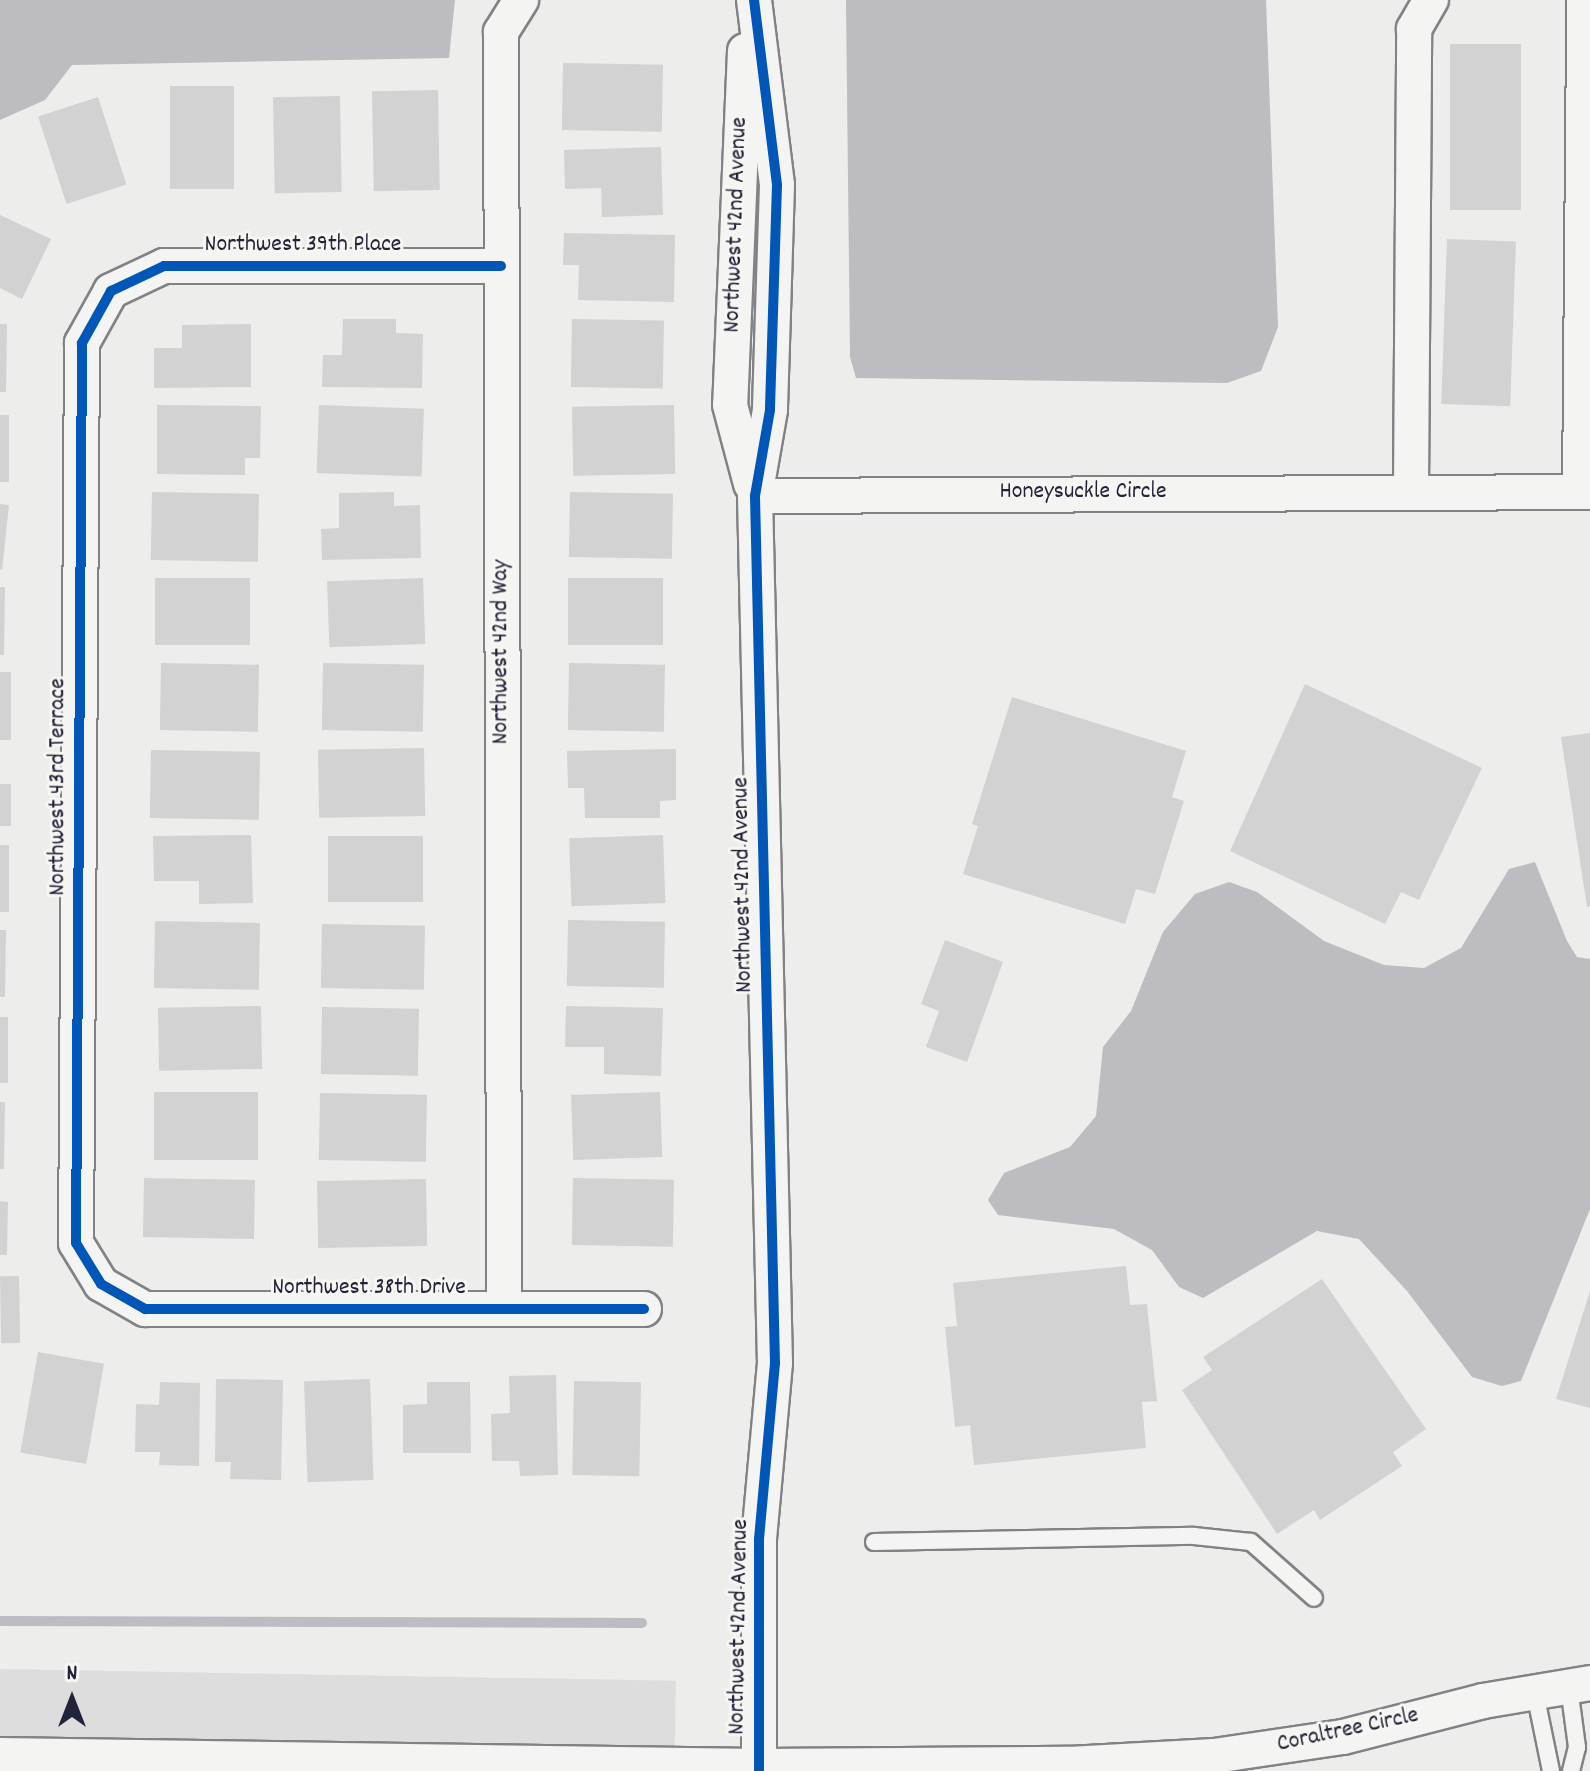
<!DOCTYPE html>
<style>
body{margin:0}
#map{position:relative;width:1590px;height:1771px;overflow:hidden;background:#ededec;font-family:Dekko,sans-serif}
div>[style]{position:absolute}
.built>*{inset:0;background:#ddd;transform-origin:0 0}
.water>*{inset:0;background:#bcbcc1}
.stream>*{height:10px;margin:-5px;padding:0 5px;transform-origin:5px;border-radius:5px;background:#bcbcc1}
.building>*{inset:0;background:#d2d2d3;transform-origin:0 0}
.roads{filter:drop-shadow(2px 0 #828286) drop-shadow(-2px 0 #828286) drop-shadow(0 2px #828286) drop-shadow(0 -2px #828286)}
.service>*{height:16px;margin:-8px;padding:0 8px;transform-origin:8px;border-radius:8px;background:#f4f4f2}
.minor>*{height:34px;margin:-17px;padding:0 17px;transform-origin:17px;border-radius:17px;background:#f4f4f2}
.cycleway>*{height:10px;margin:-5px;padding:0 5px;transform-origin:5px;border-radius:5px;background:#0057b8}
span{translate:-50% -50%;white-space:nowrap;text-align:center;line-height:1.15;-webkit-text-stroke:6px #f6f6f2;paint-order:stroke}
.street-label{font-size:24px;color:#22223b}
.north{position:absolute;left:32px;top:1659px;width:80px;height:80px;-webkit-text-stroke:6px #f6f6f2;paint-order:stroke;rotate:0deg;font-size:22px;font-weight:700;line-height:32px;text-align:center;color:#22223b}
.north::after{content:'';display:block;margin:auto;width:28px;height:36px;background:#22223b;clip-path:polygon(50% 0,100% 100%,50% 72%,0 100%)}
</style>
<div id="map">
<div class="built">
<i style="left:0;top:1669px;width:676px;height:102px;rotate:1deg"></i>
</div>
<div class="water">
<i style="clip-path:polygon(0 0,455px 0,449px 58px,72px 65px,45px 100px,0 120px)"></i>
<i style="clip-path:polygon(846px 0,1266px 0,1278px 327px,1261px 371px,1227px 383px,856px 378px,850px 357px)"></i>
<i style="clip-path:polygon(1535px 862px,1567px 941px,1577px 957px,1590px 959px,1590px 1209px,1521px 1381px,1502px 1386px,1472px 1377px,1407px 1291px,1359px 1239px,1317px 1231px,1203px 1298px,1179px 1287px,1152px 1250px,1114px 1229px,998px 1215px,988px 1200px,1004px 1173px,1070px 1147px,1096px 1116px,1103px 1047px,1131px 1011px,1163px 932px,1195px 894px,1229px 882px,1257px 892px,1324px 941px,1384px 965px,1424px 968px,1461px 948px,1509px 869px)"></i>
</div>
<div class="stream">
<i style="left:0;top:1621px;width:642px;rotate:0.18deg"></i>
</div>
<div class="building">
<i style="left:1450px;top:44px;width:71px;height:166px"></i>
<i style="left:563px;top:63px;width:100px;height:67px;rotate:1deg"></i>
<i style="left:170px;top:86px;width:64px;height:103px"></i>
<i style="left:438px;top:90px;width:100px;height:66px;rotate:89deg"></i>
<i style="left:340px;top:96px;width:96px;height:67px;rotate:89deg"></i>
<i style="left:98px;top:97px;width:92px;height:63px;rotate:72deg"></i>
<i style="clip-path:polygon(661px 147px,663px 215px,602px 217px,601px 188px,565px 189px,564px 150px)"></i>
<i style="clip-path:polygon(0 215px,51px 239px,22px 299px,0 288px)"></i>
<i style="clip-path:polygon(564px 233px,675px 235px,674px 302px,578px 300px,579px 265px,563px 265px)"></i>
<i style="left:1447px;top:239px;width:69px;height:165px;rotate:2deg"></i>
<i style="clip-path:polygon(343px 319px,396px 319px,396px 333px,423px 334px,422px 388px,322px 387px,323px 355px,342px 355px)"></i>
<i style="left:572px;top:319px;width:92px;height:68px;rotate:1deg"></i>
<i style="clip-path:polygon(0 324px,7px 324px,6px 392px,0 392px)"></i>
<i style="clip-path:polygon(251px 324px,251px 387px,154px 388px,154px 348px,182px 348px,182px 325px)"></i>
<i style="clip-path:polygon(157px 405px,261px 406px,260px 458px,245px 458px,245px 475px,157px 474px)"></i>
<i style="left:319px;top:405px;width:105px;height:68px;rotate:2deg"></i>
<i style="left:674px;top:405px;width:69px;height:102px;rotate:89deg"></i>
<i style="left:0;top:415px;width:9px;height:67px"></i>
<i style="left:152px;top:492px;width:107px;height:68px;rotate:1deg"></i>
<i style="clip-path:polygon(394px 492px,394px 506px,420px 505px,421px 558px,322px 560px,321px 529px,339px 528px,339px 493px)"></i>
<i style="left:570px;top:492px;width:103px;height:65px;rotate:1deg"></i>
<i style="left:0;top:504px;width:9px;height:65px;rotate:6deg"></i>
<i style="left:155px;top:578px;width:95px;height:67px"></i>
<i style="left:423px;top:578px;width:66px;height:96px;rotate:88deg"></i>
<i style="left:568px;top:578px;width:95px;height:67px"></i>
<i style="clip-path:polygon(0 587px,5px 587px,4px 655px,0 655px)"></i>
<i style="left:161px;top:663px;width:98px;height:67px;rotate:1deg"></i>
<i style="left:323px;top:663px;width:101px;height:67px;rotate:1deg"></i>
<i style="left:569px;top:663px;width:96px;height:67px;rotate:1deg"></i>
<i style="left:0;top:672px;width:11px;height:68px"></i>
<i style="clip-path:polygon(1305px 684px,1482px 768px,1419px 900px,1401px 892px,1385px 924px,1230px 851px)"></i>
<i style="clip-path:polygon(1012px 697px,1186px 751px,1172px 797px,1184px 801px,1155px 894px,1136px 889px,1125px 924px,963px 874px,978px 826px,972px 824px)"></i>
<i style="clip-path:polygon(1590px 733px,1590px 906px,1587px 907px,1561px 737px)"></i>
<i style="left:424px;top:748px;width:68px;height:106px;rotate:89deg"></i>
<i style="clip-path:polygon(676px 749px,676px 800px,660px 801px,660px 818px,585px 818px,584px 788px,568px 788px,567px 751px)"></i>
<i style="left:151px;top:750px;width:109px;height:68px;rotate:1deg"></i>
<i style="left:0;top:784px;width:11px;height:42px"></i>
<i style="clip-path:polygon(251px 835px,253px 903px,199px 904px,199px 881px,154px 881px,153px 836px)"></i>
<i style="left:663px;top:835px;width:68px;height:94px;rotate:88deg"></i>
<i style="left:423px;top:836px;width:66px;height:95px;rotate:90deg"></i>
<i style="left:0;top:845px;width:9px;height:67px"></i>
<i style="left:568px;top:920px;width:97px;height:66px;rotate:1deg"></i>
<i style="left:155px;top:921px;width:105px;height:67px;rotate:1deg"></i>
<i style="left:322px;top:924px;width:103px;height:64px;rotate:1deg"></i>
<i style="clip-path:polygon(0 930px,6px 930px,5px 997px,0 997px)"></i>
<i style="clip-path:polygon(945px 940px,1003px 962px,967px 1062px,926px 1047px,939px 1011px,921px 1004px)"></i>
<i style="left:261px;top:1006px;width:63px;height:103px;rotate:89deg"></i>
<i style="clip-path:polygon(566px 1006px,663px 1008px,661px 1076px,604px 1074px,604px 1047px,565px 1047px)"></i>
<i style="left:322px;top:1007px;width:97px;height:67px;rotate:1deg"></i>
<i style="left:0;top:1017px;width:8px;height:66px"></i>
<i style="left:258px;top:1092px;width:68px;height:104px;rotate:90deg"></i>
<i style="left:660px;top:1092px;width:65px;height:89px;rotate:88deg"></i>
<i style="left:320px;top:1093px;width:107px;height:67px;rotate:1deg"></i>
<i style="clip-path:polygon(0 1102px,5px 1102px,4px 1169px,0 1169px)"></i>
<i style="left:144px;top:1178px;width:111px;height:59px;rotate:1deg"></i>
<i style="left:573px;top:1178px;width:101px;height:67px;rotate:1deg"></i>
<i style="left:426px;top:1179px;width:67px;height:109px;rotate:89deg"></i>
<i style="clip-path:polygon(0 1201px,8px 1202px,7px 1255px,0 1255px)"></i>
<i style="clip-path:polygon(1126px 1266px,1130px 1305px,1147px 1304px,1157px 1401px,1142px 1402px,1146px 1448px,974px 1465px,970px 1425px,955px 1427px,945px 1327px,957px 1326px,953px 1283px)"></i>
<i style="left:19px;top:1276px;width:67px;height:19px;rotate:89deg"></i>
<i style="clip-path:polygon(1322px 1279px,1426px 1429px,1393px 1452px,1402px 1466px,1320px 1520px,1314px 1510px,1277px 1534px,1182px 1390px,1212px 1370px,1203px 1357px)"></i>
<i style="clip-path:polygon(1590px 1291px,1590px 1408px,1556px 1399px)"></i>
<i style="left:38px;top:1352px;width:67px;height:102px;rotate:10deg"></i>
<i style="clip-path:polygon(556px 1375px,558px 1475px,520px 1476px,519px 1461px,492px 1461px,491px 1414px,510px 1413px,509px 1376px)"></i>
<i style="clip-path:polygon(216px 1379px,283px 1380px,281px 1480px,230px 1479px,231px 1462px,215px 1462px)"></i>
<i style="left:370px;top:1379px;width:101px;height:66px;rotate:88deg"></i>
<i style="left:574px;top:1381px;width:67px;height:94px;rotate:1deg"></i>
<i style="clip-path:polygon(160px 1382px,200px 1383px,199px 1466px,159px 1465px,160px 1452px,135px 1452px,136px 1404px,159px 1405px)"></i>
<i style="clip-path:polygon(427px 1382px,470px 1382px,471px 1453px,403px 1453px,403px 1405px,427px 1404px)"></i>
</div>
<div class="roads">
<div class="service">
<i style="left:874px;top:1542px;width:320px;rotate:-1.1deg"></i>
<i style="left:1194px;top:1536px;width:57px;rotate:6deg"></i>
<i style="left:1251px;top:1542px;width:84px;rotate:41.6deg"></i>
<i style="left:1569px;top:1687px;width:61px;rotate:82.4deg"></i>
<i style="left:1577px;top:1747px;width:25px;rotate:104deg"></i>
<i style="left:1535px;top:1693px;width:80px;rotate:78.4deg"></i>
</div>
<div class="minor">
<i style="left:754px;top:0;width:186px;rotate:82.9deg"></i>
<i style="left:777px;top:185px;width:225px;rotate:91.8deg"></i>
<i style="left:770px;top:410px;width:87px;rotate:99.9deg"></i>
<i style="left:755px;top:496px;width:867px;rotate:88.68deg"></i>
<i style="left:775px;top:1363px;width:178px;rotate:95.2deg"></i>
<i style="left:759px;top:1540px;width:231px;rotate:90deg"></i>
<i style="left:745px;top:51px;width:354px;rotate:92.4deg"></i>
<i style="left:730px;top:405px;width:82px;rotate:75.1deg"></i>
<i style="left:501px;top:266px;width:337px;rotate:180deg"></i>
<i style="left:164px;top:266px;width:59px;rotate:154.7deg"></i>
<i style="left:111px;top:291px;width:60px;rotate:119.1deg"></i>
<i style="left:82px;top:343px;width:900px;rotate:90.38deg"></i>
<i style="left:76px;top:1243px;width:48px;rotate:58.6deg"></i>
<i style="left:101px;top:1284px;width:51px;rotate:29.6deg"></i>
<i style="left:145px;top:1309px;width:499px"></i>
<i style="left:1411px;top:490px;width:461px;rotate:-89.6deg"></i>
<i style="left:1414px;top:29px;width:34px;rotate:-60deg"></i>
<i style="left:1580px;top:492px;width:492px;rotate:-89.5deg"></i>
<i style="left:755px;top:496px;width:835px;rotate:-0.27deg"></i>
<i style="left:504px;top:1309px;width:1277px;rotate:-90.13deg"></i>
<i style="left:501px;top:32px;width:38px;rotate:-58deg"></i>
<i style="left:0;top:1755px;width:759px;rotate:0.83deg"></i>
<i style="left:759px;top:1766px;width:310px;rotate:-0.4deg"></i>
<i style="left:1069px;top:1764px;width:145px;rotate:-3.2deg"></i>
<i style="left:1214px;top:1756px;width:130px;rotate:-8.4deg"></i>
<i style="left:1343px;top:1737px;width:145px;rotate:-14.4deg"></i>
<i style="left:1483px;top:1701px;width:109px;rotate:-9.5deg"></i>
</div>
</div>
<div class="cycleway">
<i style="left:754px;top:0;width:186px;rotate:82.9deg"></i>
<i style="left:777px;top:185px;width:225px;rotate:91.8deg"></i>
<i style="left:770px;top:410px;width:87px;rotate:99.9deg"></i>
<i style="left:755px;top:496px;width:867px;rotate:88.68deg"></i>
<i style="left:775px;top:1363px;width:178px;rotate:95.2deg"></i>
<i style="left:759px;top:1540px;width:231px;rotate:90deg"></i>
<i style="left:501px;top:266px;width:337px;rotate:180deg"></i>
<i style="left:164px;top:266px;width:59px;rotate:154.7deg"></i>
<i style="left:111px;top:291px;width:60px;rotate:119.1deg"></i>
<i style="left:82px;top:343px;width:900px;rotate:90.38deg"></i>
<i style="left:76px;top:1243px;width:48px;rotate:58.6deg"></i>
<i style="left:101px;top:1284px;width:51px;rotate:29.6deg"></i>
<i style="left:145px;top:1309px;width:499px"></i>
</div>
<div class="street-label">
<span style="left:737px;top:225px;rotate:-88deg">Northwest 42nd Avenue</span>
<span style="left:303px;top:246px">Northwest 39th Place</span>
<span style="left:1083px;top:493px">Honeysuckle Circle</span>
<span style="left:502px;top:652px;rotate:-90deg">Northwest 42nd Way</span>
<span style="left:59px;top:787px;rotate:-90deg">Northwest 43rd Terrace</span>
<span style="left:744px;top:885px;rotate:-91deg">Northwest 42nd Avenue</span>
<span style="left:369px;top:1289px">Northwest 38th Drive</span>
<span style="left:740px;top:1627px;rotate:-89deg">Northwest 42nd Avenue</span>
<span style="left:1348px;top:1731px;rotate:-12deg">Coraltree Circle</span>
</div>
<div class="north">N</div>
</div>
